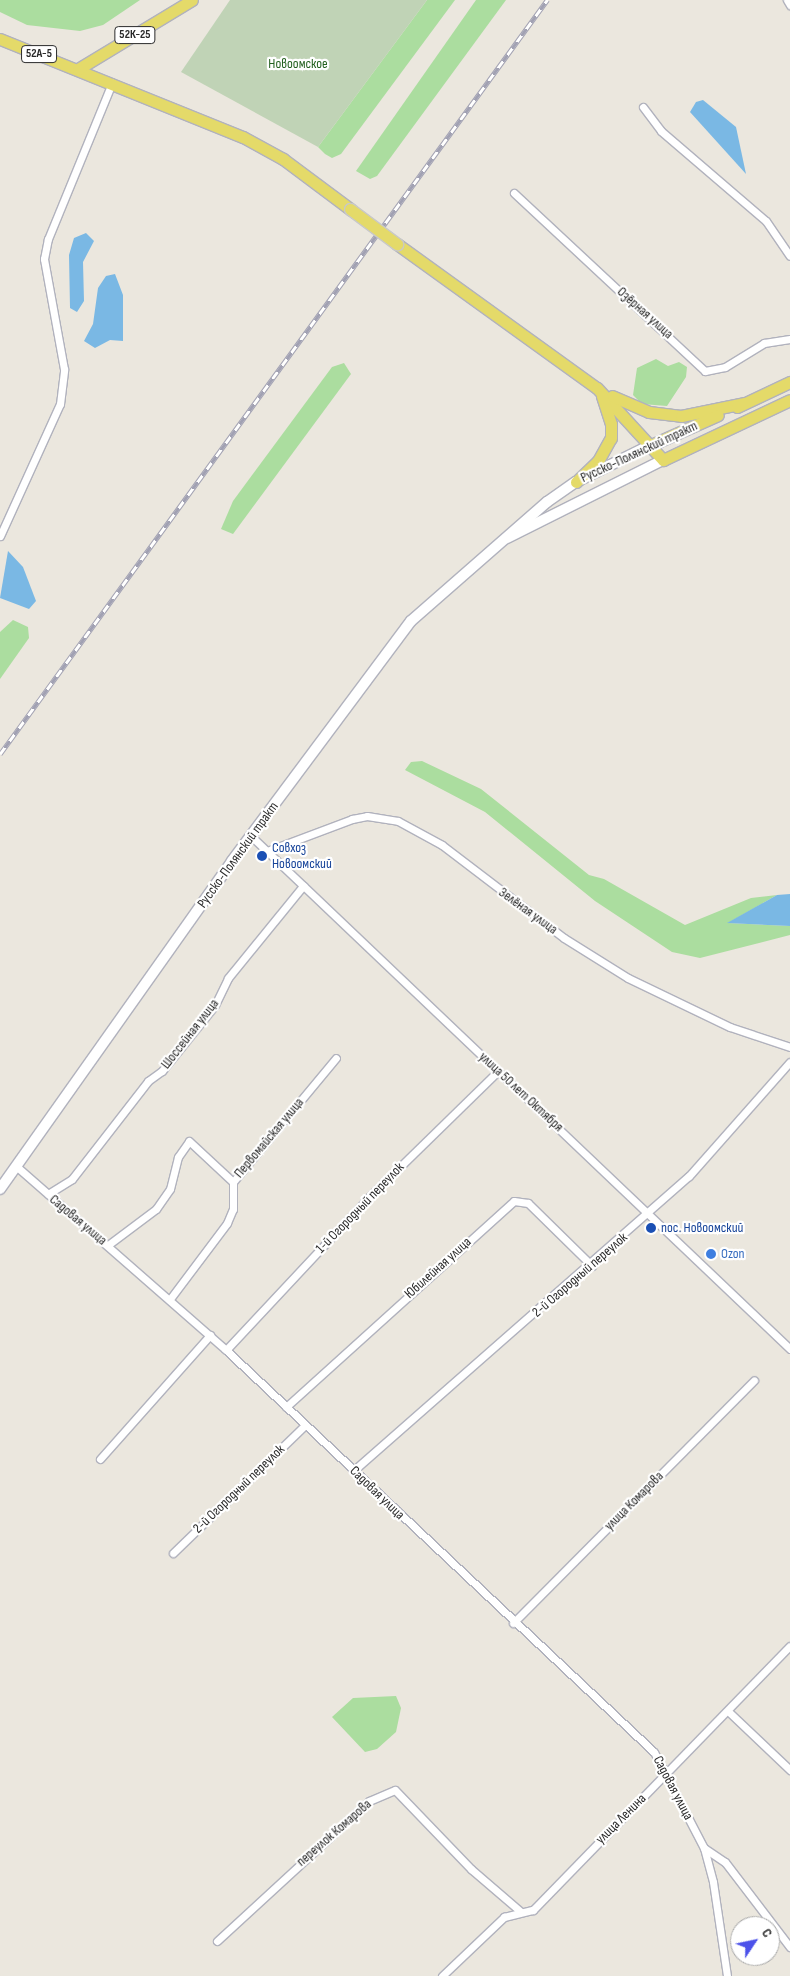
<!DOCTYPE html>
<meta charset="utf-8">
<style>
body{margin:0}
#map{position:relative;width:790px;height:1976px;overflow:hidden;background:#ebe7de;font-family:"Sofia Sans Condensed",sans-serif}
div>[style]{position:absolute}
.green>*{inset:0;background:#abdd9f}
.cemetery>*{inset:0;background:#c0d3b6}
.water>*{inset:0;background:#7ab8e4}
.roads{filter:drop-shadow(1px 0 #b1b2bd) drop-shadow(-1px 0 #b1b2bd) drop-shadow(0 1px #b1b2bd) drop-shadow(0 -1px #b1b2bd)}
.minor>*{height:7px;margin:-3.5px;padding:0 3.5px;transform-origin:3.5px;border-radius:3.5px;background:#fff}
.secondary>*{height:10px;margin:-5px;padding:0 5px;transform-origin:5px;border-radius:5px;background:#fff}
.primary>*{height:11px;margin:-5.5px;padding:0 5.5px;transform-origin:5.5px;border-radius:5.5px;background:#e4da69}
.rail>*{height:4.5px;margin-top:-2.25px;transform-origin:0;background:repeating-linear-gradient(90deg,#fff 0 8px,#a1a1b3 0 16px);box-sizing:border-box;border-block:1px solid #a1a1b3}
.bridges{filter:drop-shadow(1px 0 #c8c8c8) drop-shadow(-1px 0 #c8c8c8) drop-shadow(0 1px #c8c8c8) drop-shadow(0 -1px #c8c8c8)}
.primary-bridge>*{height:11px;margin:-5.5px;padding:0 5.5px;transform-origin:5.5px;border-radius:5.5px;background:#e4da69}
.dots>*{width:14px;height:14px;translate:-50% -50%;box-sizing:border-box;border:2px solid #fff;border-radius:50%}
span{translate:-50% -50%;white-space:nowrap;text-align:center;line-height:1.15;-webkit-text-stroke:4.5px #fff;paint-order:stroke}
.shield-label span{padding:1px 4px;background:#fff;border:1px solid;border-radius:4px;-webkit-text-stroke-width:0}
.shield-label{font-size:12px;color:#2a2a2a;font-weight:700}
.park-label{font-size:14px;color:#246120}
.street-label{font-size:14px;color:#2a2a2a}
.transit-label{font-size:14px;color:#164399}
.left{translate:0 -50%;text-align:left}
.shop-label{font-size:14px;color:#366cbe}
.north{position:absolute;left:730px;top:1916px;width:50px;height:50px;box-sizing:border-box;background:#fff;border:1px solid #aaa;border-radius:50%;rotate:56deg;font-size:14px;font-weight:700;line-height:20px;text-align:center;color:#2a2a2a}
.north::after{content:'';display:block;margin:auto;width:18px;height:22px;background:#4c52ea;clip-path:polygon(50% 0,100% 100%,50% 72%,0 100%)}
</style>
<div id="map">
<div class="green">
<i style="clip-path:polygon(0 0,140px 0,103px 25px,80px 31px,27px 25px,0 12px)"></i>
<i style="clip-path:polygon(427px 0,455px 0,341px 154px,332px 158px,325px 154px,318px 147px)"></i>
<i style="clip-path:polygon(476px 0,506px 0,377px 176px,370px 179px,356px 171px)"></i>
<i style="clip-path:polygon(656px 359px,668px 366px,679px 362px,687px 367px,686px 377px,667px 406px,642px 404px,633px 395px,637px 368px)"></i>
<i style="clip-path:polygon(344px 363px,351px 374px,233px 534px,221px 529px,233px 501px,332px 367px)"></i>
<i style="clip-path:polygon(13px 620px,28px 627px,29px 638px,0 679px,0 632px)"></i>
<i style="clip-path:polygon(422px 761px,481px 789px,589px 875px,604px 879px,685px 925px,751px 898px,777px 895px,728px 923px,790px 926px,790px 935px,700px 958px,672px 952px,595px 901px,485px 812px,405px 770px,411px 762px)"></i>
<i style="clip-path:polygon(396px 1696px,401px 1708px,396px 1732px,377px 1749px,365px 1752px,332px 1717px,353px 1698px)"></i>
</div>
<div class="cemetery">
<i style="clip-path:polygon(230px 0,427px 0,318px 147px,181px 72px)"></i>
</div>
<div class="water">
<i style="clip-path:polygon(703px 100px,736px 127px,746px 174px,690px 112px,696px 102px)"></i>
<i style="clip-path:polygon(86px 233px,94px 241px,83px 262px,84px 301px,77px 312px,70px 308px,69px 255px,74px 238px)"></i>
<i style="clip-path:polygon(115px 274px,123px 295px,123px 341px,110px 340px,95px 348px,84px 341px,93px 324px,98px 288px,106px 276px)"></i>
<i style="clip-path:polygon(8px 551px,23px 567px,36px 601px,29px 609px,0 598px)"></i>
<i style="clip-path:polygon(790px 894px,790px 926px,727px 923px,777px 895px)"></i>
</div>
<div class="roads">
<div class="minor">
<i style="left:787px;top:0;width:6px;rotate:59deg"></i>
<i style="left:643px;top:107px;width:30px;rotate:53deg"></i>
<i style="left:661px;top:131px;width:138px;rotate:40.6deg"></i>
<i style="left:766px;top:221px;width:42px;rotate:55.6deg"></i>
<i style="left:514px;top:193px;width:261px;rotate:43deg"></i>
<i style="left:705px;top:371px;width:20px;rotate:-11deg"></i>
<i style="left:725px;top:367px;width:46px;rotate:-31.6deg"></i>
<i style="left:764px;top:343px;width:26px;rotate:-9deg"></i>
<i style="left:0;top:536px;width:145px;rotate:-65.6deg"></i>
<i style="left:60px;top:404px;width:35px;rotate:-83deg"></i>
<i style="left:64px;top:369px;width:112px;rotate:-100.3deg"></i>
<i style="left:44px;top:259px;width:20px;rotate:-79deg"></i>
<i style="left:48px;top:239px;width:169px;rotate:-67.7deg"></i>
<i style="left:251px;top:836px;width:744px;rotate:43.58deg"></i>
<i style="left:267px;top:851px;width:91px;rotate:-20.6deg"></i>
<i style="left:352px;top:819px;width:15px;rotate:-11deg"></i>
<i style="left:367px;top:816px;width:31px;rotate:9deg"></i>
<i style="left:398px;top:821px;width:50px;rotate:28.6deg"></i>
<i style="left:442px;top:845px;width:153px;rotate:37.3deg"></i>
<i style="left:564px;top:938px;width:75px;rotate:32deg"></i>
<i style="left:628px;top:978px;width:113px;rotate:25.7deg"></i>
<i style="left:730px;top:1027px;width:63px;rotate:18.4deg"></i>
<i style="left:16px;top:1166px;width:279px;rotate:41.2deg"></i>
<i style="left:226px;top:1350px;width:587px;rotate:43.21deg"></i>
<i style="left:654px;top:1752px;width:108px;rotate:62.5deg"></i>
<i style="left:704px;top:1848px;width:35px;rotate:75deg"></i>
<i style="left:713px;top:1882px;width:95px;rotate:81.5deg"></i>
<i style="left:48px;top:1194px;width:28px;rotate:-32deg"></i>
<i style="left:72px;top:1179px;width:124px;rotate:-52.2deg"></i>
<i style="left:148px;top:1081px;width:17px;rotate:-36deg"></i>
<i style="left:162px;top:1071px;width:85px;rotate:-51.2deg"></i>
<i style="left:215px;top:1005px;width:30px;rotate:-64deg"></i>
<i style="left:228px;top:978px;width:119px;rotate:-50.8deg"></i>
<i style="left:108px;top:1245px;width:60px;rotate:-36.9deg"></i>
<i style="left:156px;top:1209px;width:24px;rotate:-55deg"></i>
<i style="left:170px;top:1189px;width:33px;rotate:-76deg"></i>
<i style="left:178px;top:1157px;width:19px;rotate:-55deg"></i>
<i style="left:189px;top:1141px;width:60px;rotate:43deg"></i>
<i style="left:170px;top:1299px;width:95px;rotate:-53.1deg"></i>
<i style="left:227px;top:1223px;width:15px;rotate:-67deg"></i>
<i style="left:233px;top:1209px;width:27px;rotate:-90deg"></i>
<i style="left:233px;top:1182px;width:161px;rotate:-50.3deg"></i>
<i style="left:226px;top:1350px;width:211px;rotate:-46.9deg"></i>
<i style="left:370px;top:1196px;width:179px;rotate:-44.3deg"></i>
<i style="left:286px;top:1407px;width:307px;rotate:-42.1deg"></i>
<i style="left:514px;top:1201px;width:14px;rotate:8deg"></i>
<i style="left:528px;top:1203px;width:90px;rotate:44.5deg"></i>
<i style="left:100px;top:1459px;width:166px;rotate:-48.4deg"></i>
<i style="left:353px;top:1471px;width:447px;rotate:-41.3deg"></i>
<i style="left:689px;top:1176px;width:152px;rotate:-48.5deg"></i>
<i style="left:173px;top:1553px;width:184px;rotate:-44.1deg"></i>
<i style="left:513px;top:1623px;width:342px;rotate:-45.2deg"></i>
<i style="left:730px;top:1713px;width:83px;rotate:43.5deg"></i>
<i style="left:704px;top:1848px;width:25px;rotate:34deg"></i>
<i style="left:725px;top:1862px;width:107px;rotate:52.6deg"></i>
<i style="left:217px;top:1941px;width:207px;rotate:-42.6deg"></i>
<i style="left:369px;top:1801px;width:28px;rotate:-23deg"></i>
<i style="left:395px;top:1790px;width:110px;rotate:46.1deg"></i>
<i style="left:471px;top:1869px;width:65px;rotate:40.6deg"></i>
<i style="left:442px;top:1976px;width:86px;rotate:-43.6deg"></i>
<i style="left:504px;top:1917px;width:30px;rotate:-14deg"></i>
<i style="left:533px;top:1910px;width:368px;rotate:-45.8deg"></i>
</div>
<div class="secondary">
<i style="left:507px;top:538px;width:174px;rotate:-26.6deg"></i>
<i style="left:0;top:1189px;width:402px;rotate:-54.7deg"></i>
<i style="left:232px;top:861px;width:299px;rotate:-53.3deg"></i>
<i style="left:411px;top:621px;width:181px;rotate:-41.2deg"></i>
<i style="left:547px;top:502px;width:35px;rotate:-35deg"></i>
<i style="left:576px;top:482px;width:84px;rotate:-26.3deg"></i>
</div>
<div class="primary">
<i style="left:0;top:39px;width:262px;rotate:22deg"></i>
<i style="left:243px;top:137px;width:46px;rotate:28.8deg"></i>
<i style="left:283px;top:159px;width:84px;rotate:36.7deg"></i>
<i style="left:78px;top:69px;width:133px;rotate:-31.2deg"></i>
<i style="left:397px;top:244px;width:246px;rotate:35.8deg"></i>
<i style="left:597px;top:388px;width:98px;rotate:47.5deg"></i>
<i style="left:663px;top:460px;width:140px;rotate:-25.3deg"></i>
<i style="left:612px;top:396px;width:40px;rotate:23.4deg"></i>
<i style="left:649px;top:412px;width:32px;rotate:7deg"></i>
<i style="left:681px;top:416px;width:64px;rotate:-11.7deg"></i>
<i style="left:737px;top:407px;width:59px;rotate:-25.3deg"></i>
<i style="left:651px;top:445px;width:73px;rotate:-24.1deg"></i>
<i style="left:576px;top:482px;width:30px;rotate:-44deg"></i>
<i style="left:598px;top:461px;width:26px;rotate:-61deg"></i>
<i style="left:611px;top:438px;width:14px;rotate:-90deg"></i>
<i style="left:611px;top:424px;width:29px;rotate:-108deg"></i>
</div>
</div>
<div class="rail">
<i style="left:0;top:754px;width:932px;rotate:-54.04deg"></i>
</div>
<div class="bridges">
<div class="primary-bridge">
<i style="left:350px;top:209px;width:59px;rotate:36.7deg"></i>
</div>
</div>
<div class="dots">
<i style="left:262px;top:856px;background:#1a4fb4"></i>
<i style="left:651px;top:1228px;background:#1a4fb4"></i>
<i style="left:711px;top:1254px;background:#3f7fe0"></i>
</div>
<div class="shield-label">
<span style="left:135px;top:35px">52К-25</span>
<span style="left:39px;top:54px">52А-5</span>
</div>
<div class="park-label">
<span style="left:298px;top:64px">Новоомское</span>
</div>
<div class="street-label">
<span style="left:645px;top:313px;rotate:42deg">Озёрная улица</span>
<span style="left:639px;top:452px;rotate:-25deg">Русско-Полянский тракт</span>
<span style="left:238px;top:855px;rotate:-54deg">Русско-Полянский тракт</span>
<span style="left:528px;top:911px;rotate:36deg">Зелёная улица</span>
<span style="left:190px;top:1034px;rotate:-52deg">Шоссейная улица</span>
<span style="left:521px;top:1092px;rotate:43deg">улица 50 лет Октября</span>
<span style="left:269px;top:1138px;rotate:-50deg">Первомайская улица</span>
<span style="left:360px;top:1208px;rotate:-46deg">1-й Огородный переулок</span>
<span style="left:78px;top:1220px;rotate:40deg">Садовая улица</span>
<span style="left:438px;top:1268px;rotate:-42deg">Юбилейная улица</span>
<span style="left:580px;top:1275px;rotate:-41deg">2-й Огородный переулок</span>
<span style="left:239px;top:1489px;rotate:-44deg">2-й Огородный переулок</span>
<span style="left:377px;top:1493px;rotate:44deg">Садовая улица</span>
<span style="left:634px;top:1501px;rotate:-45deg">улица Комарова</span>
<span style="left:673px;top:1788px;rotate:62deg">Садовая улица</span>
<span style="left:621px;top:1819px;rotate:-45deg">улица Ленина</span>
<span style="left:334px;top:1833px;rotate:-41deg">переулок Комарова</span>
</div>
<div class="transit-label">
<span class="left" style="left:272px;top:856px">Совхоз<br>Новоомский</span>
<span class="left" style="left:661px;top:1228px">пос. Новоомский</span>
</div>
<div class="shop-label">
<span class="left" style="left:721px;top:1254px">Ozon</span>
</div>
<div class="north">С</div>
</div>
